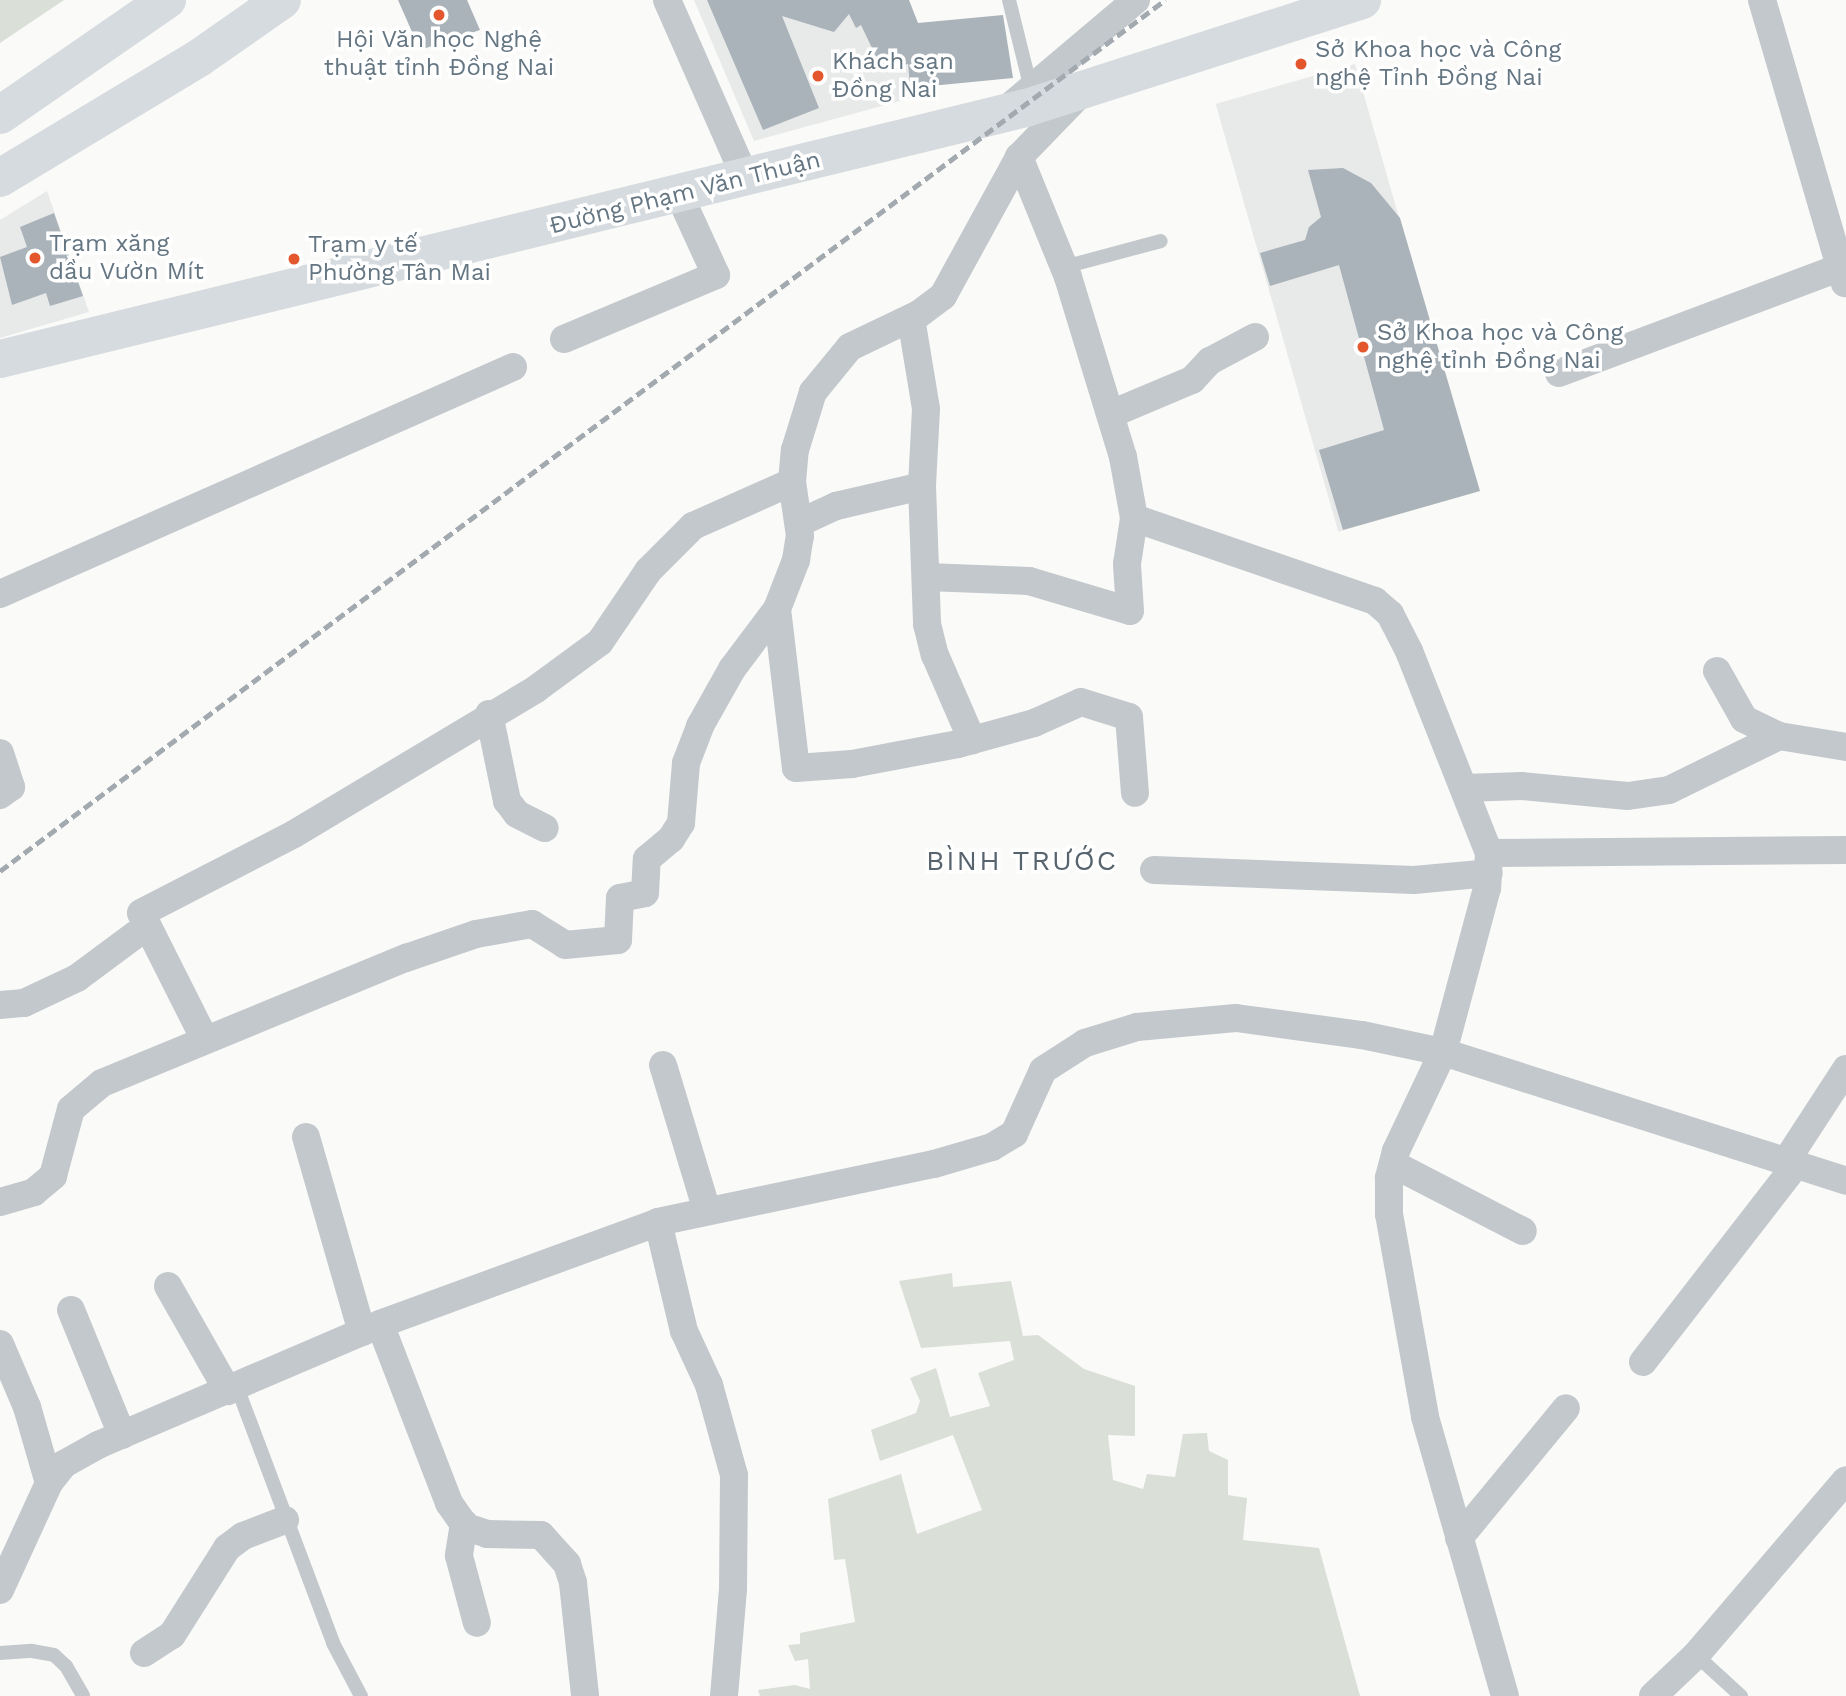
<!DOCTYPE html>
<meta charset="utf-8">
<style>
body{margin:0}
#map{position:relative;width:1846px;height:1696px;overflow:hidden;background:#fafaf8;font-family:"Work Sans",sans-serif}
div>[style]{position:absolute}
.built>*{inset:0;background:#e8e9e9;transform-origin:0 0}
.green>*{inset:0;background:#dadfd7}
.building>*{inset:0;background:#aab3b9}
.service>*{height:14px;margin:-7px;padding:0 7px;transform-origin:7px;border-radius:7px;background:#c3c8cc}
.minor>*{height:28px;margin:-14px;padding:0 14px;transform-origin:14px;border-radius:14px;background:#c3c8cc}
.primary>*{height:38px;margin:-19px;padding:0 19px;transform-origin:19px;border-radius:19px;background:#d6dbdf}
.rail>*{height:5px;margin-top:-2.5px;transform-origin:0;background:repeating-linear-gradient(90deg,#a2aab0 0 10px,transparent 0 15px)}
.dots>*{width:19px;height:19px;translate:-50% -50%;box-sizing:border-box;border:4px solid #fff;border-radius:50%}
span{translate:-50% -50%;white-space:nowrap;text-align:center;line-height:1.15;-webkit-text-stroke:7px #fff;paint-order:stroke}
.poi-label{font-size:24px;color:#657683}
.left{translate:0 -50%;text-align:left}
.street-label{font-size:24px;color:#657683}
.quarter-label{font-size:28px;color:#57646e;letter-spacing:2px}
</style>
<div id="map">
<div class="built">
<i style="clip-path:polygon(694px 0,909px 0,903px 24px,911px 98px,754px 141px)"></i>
<i style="left:1355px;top:64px;width:445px;height:145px;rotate:74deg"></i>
<i style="clip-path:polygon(47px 191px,89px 312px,0 338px,0 220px)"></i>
</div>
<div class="green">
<i style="clip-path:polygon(0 0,64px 0,0 43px)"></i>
<i style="clip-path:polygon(952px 1273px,953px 1287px,1011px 1281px,1023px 1336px,1038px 1335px,1084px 1369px,1135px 1386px,1135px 1436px,1108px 1435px,1113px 1480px,1143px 1489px,1147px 1474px,1175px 1477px,1183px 1434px,1207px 1433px,1209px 1451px,1228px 1460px,1228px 1495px,1247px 1498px,1243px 1540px,1319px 1548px,1360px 1696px,760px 1696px,758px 1690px,795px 1685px,810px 1689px,808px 1659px,795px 1661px,788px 1645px,800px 1644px,800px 1633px,855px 1622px,845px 1559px,834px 1560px,828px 1499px,901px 1474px,917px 1534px,982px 1510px,953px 1435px,880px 1461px,871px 1430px,916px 1413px,920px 1401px,910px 1378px,936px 1368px,950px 1417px,990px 1406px,978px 1373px,1014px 1360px,1010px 1341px,921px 1348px,899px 1281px)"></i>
</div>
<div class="building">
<i style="clip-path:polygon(398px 0,467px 0,480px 30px,420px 50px)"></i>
<i style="clip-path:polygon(707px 0,909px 0,918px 23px,1003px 15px,1013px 78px,910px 88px,908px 64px,883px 71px,861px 25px,856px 28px,849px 14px,834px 32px,782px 16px,819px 108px,763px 130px)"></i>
<i style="clip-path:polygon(1343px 168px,1371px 183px,1400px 218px,1480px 491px,1343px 530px,1319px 450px,1384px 430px,1339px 265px,1270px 286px,1260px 253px,1305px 240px,1309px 227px,1321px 217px,1308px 170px)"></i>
<i style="clip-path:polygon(54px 213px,83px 296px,50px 306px,46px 293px,12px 305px,0 257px,27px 247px,20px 227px)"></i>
</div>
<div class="service">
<i style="left:1009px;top:0;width:92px;rotate:76.1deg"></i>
<i style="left:1064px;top:267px;width:100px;rotate:-15deg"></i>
<i style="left:237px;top:1387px;width:273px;rotate:69.4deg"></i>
<i style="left:333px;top:1643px;width:60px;rotate:62.2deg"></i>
<i style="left:0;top:1653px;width:32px;rotate:-4deg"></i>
<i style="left:32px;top:1651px;width:22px;rotate:10deg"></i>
<i style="left:54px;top:1655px;width:16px;rotate:43deg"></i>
<i style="left:66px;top:1666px;width:34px;rotate:60deg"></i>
<i style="left:1696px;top:1655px;width:61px;rotate:42.3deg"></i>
</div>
<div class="minor">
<i style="left:667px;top:0;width:196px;rotate:66.2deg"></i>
<i style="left:1762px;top:0;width:295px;rotate:73.7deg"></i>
<i style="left:1007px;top:109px;width:169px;rotate:-40.2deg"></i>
<i style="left:911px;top:318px;width:92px;rotate:80.6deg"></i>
<i style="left:926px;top:409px;width:77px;rotate:93deg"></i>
<i style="left:564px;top:339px;width:165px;rotate:-22.8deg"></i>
<i style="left:716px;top:275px;width:89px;rotate:-114.6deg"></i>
<i style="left:1559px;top:373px;width:301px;rotate:-20.6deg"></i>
<i style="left:1111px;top:414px;width:88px;rotate:-22.8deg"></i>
<i style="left:1192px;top:380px;width:26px;rotate:-47deg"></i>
<i style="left:1210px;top:361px;width:51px;rotate:-28.1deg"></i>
<i style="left:1134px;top:518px;width:255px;rotate:19deg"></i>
<i style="left:1375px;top:601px;width:20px;rotate:41deg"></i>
<i style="left:1390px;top:614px;width:42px;rotate:62.8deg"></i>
<i style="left:1409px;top:651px;width:217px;rotate:68.4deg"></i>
<i style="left:1489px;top:853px;width:35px;rotate:93deg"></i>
<i style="left:1487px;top:888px;width:170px;rotate:105deg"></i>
<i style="left:1443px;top:1052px;width:110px;rotate:115.4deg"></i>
<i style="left:1396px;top:1151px;width:28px;rotate:105deg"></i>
<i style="left:1389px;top:1178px;width:36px;rotate:90deg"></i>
<i style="left:1389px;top:1214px;width:206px;rotate:79.9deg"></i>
<i style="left:1425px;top:1417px;width:290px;rotate:74deg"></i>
<i style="left:799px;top:523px;width:41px;rotate:-24.7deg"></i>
<i style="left:836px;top:506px;width:88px;rotate:-13.1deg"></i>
<i style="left:922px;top:486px;width:138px;rotate:87.9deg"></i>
<i style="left:927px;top:624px;width:32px;rotate:76deg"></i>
<i style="left:935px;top:655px;width:93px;rotate:66.5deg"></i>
<i style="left:927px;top:577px;width:102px;rotate:2.2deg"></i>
<i style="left:1029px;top:581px;width:105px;rotate:16.5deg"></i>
<i style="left:1130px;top:611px;width:47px;rotate:-93.7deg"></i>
<i style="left:1127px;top:564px;width:47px;rotate:-81.3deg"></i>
<i style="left:1134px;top:518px;width:62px;rotate:-100.2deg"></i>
<i style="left:1123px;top:457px;width:188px;rotate:-107deg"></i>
<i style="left:1068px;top:277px;width:130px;rotate:-112.2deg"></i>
<i style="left:0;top:594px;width:561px;rotate:-23.87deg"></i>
<i style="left:777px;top:609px;width:160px;rotate:83.2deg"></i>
<i style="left:796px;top:768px;width:56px;rotate:-4.1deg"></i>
<i style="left:852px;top:764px;width:108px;rotate:-10.7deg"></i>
<i style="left:958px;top:744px;width:79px;rotate:-15.4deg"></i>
<i style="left:1034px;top:723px;width:51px;rotate:-24.1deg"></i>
<i style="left:1081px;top:702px;width:50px;rotate:17.4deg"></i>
<i style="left:1129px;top:717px;width:76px;rotate:85.5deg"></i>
<i style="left:1717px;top:671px;width:55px;rotate:60.6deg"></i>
<i style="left:1744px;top:719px;width:39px;rotate:26deg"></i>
<i style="left:1779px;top:736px;width:68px;rotate:9.3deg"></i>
<i style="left:489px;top:714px;width:89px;rotate:78.3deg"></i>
<i style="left:507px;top:801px;width:16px;rotate:52deg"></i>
<i style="left:517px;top:814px;width:31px;rotate:27deg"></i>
<i style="left:0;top:753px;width:36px;rotate:72deg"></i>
<i style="left:11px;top:787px;width:14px;rotate:144deg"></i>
<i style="left:1465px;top:788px;width:57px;rotate:-2deg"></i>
<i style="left:1522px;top:786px;width:106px;rotate:5.4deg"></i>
<i style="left:1628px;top:796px;width:41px;rotate:-8.3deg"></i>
<i style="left:1669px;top:790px;width:123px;rotate:-26.1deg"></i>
<i style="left:1489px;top:853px;width:357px;rotate:-0.5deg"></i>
<i style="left:1154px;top:870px;width:260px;rotate:2.2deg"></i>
<i style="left:1414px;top:880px;width:75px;rotate:-5.3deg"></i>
<i style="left:0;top:1005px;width:24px;rotate:-5deg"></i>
<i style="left:24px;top:1003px;width:59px;rotate:-25.3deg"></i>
<i style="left:77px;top:978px;width:86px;rotate:-36.5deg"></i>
<i style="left:205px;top:1040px;width:142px;rotate:-116.7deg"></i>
<i style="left:141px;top:913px;width:172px;rotate:-27.3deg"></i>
<i style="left:294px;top:834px;width:282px;rotate:-30.9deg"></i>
<i style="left:536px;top:689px;width:79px;rotate:-36.3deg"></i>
<i style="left:600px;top:642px;width:86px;rotate:-55.9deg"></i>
<i style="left:648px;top:571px;width:64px;rotate:-45deg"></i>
<i style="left:693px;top:526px;width:108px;rotate:-24deg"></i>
<i style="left:663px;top:1065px;width:152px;rotate:73.2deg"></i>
<i style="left:306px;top:1137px;width:203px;rotate:74deg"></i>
<i style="left:1785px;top:1163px;width:112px;rotate:-57deg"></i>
<i style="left:1393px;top:1164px;width:146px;rotate:27.3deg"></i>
<i style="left:0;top:1202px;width:35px;rotate:-16deg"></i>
<i style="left:34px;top:1192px;width:25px;rotate:-40deg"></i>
<i style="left:53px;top:1176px;width:69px;rotate:-75deg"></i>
<i style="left:71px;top:1109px;width:40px;rotate:-40deg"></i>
<i style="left:102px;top:1083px;width:329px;rotate:-22.4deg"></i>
<i style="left:406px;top:958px;width:74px;rotate:-18.9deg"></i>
<i style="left:476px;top:934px;width:57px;rotate:-10.1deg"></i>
<i style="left:532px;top:924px;width:39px;rotate:32deg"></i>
<i style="left:565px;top:945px;width:53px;rotate:-5.4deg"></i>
<i style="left:618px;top:940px;width:42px;rotate:-87.3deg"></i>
<i style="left:620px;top:898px;width:25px;rotate:-11deg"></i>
<i style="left:645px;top:893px;width:34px;rotate:-87deg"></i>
<i style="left:647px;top:859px;width:31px;rotate:-40deg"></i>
<i style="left:671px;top:839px;width:19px;rotate:-58deg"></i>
<i style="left:681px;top:823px;width:60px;rotate:-85.2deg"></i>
<i style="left:686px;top:763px;width:40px;rotate:-69deg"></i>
<i style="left:700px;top:726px;width:65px;rotate:-60.7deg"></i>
<i style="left:732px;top:669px;width:75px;rotate:-53.1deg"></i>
<i style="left:777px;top:609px;width:53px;rotate:-68.8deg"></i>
<i style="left:796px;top:560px;width:24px;rotate:-81deg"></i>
<i style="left:800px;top:536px;width:55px;rotate:-98.4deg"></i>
<i style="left:792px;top:482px;width:32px;rotate:-85deg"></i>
<i style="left:795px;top:450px;width:61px;rotate:-72.8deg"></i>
<i style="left:813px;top:392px;width:58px;rotate:-50.6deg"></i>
<i style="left:850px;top:347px;width:76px;rotate:-25.6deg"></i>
<i style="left:919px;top:314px;width:30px;rotate:-37deg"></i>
<i style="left:943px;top:296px;width:158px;rotate:-61.3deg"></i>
<i style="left:1019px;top:157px;width:89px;rotate:-45.9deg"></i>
<i style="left:658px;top:1222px;width:112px;rotate:76.6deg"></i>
<i style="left:684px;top:1331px;width:60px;rotate:65.2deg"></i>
<i style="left:709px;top:1385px;width:93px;rotate:74.5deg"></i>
<i style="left:734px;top:1475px;width:114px;rotate:90.5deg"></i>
<i style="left:733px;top:1589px;width:107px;rotate:94.8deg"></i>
<i style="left:168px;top:1286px;width:121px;rotate:60.3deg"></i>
<i style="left:71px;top:1310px;width:135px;rotate:67.8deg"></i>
<i style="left:380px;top:1324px;width:192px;rotate:68.9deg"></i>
<i style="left:449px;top:1503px;width:29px;rotate:55deg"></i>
<i style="left:466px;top:1527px;width:22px;rotate:18deg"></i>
<i style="left:487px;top:1534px;width:54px;rotate:1.1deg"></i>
<i style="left:541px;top:1535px;width:39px;rotate:48deg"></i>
<i style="left:567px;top:1564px;width:20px;rotate:72deg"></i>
<i style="left:573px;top:1583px;width:114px;rotate:83.9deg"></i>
<i style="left:0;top:1344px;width:69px;rotate:66.8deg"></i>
<i style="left:27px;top:1407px;width:79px;rotate:73.9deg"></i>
<i style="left:1643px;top:1362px;width:249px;rotate:-52.2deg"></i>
<i style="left:464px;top:1523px;width:33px;rotate:99deg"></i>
<i style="left:459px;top:1556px;width:69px;rotate:75deg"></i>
<i style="left:1459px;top:1538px;width:168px;rotate:-50.5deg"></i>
<i style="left:0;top:1590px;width:118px;rotate:-65.4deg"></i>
<i style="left:49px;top:1483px;width:24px;rotate:-52deg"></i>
<i style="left:64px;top:1464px;width:39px;rotate:-29deg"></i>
<i style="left:98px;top:1445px;width:307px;rotate:-23.2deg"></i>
<i style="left:380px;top:1324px;width:296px;rotate:-20.1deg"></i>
<i style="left:658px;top:1222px;width:282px;rotate:-11.9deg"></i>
<i style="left:934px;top:1164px;width:60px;rotate:-16.3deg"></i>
<i style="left:992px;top:1147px;width:26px;rotate:-31deg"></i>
<i style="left:1014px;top:1134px;width:70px;rotate:-65.6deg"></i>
<i style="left:1043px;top:1070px;width:50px;rotate:-32.7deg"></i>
<i style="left:1085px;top:1043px;width:54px;rotate:-17.1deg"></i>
<i style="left:1137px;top:1027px;width:99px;rotate:-5.2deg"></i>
<i style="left:1236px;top:1018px;width:127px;rotate:7.7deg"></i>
<i style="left:1362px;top:1035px;width:83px;rotate:11.9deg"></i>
<i style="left:1443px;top:1052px;width:423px;rotate:17.7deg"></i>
<i style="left:144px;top:1653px;width:33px;rotate:-33deg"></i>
<i style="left:172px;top:1635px;width:103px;rotate:-57.7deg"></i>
<i style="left:227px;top:1548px;width:20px;rotate:-37deg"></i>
<i style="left:243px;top:1536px;width:45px;rotate:-20.9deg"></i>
<i style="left:1653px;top:1696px;width:59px;rotate:-43.6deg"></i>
<i style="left:1696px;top:1655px;width:230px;rotate:-49.4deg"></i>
</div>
<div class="primary">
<i style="left:0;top:115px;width:203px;rotate:-34.6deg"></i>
<i style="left:0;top:178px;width:232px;rotate:-31.1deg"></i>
<i style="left:199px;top:58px;width:101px;rotate:-34.9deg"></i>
<i style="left:0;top:359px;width:1056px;rotate:-13.75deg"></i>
<i style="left:1026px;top:108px;width:353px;rotate:-17.8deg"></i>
</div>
<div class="rail">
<i style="left:0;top:871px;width:1455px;rotate:-36.78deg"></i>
</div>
<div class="dots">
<i style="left:439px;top:15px;background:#e4572e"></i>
<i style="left:1301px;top:64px;background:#e4572e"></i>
<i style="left:818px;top:76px;background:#e4572e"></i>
<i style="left:35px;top:258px;background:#e4572e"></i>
<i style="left:294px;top:259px;background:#e4572e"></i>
<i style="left:1363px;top:347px;background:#e4572e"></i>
</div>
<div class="poi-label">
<span style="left:439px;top:54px">Hội Văn học Nghệ<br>thuật tỉnh Đồng Nai</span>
<span class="left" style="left:1315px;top:64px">Sở Khoa học và Công<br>nghệ Tỉnh Đồng Nai</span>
<span class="left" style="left:832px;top:76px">Khách sạn<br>Đồng Nai</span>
<span class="left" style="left:49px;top:258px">Trạm xăng<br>dầu Vườn Mít</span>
<span class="left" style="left:308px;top:259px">Trạm y tế<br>Phường Tân Mai</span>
<span class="left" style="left:1377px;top:347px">Sở Khoa học và Công<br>nghệ tỉnh Đồng Nai</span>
</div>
<div class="street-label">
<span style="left:685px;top:193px;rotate:-14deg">Đường Phạm Văn Thuận</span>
</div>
<div class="quarter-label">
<span style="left:1022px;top:861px">BÌNH TRƯỚC</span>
</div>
</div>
